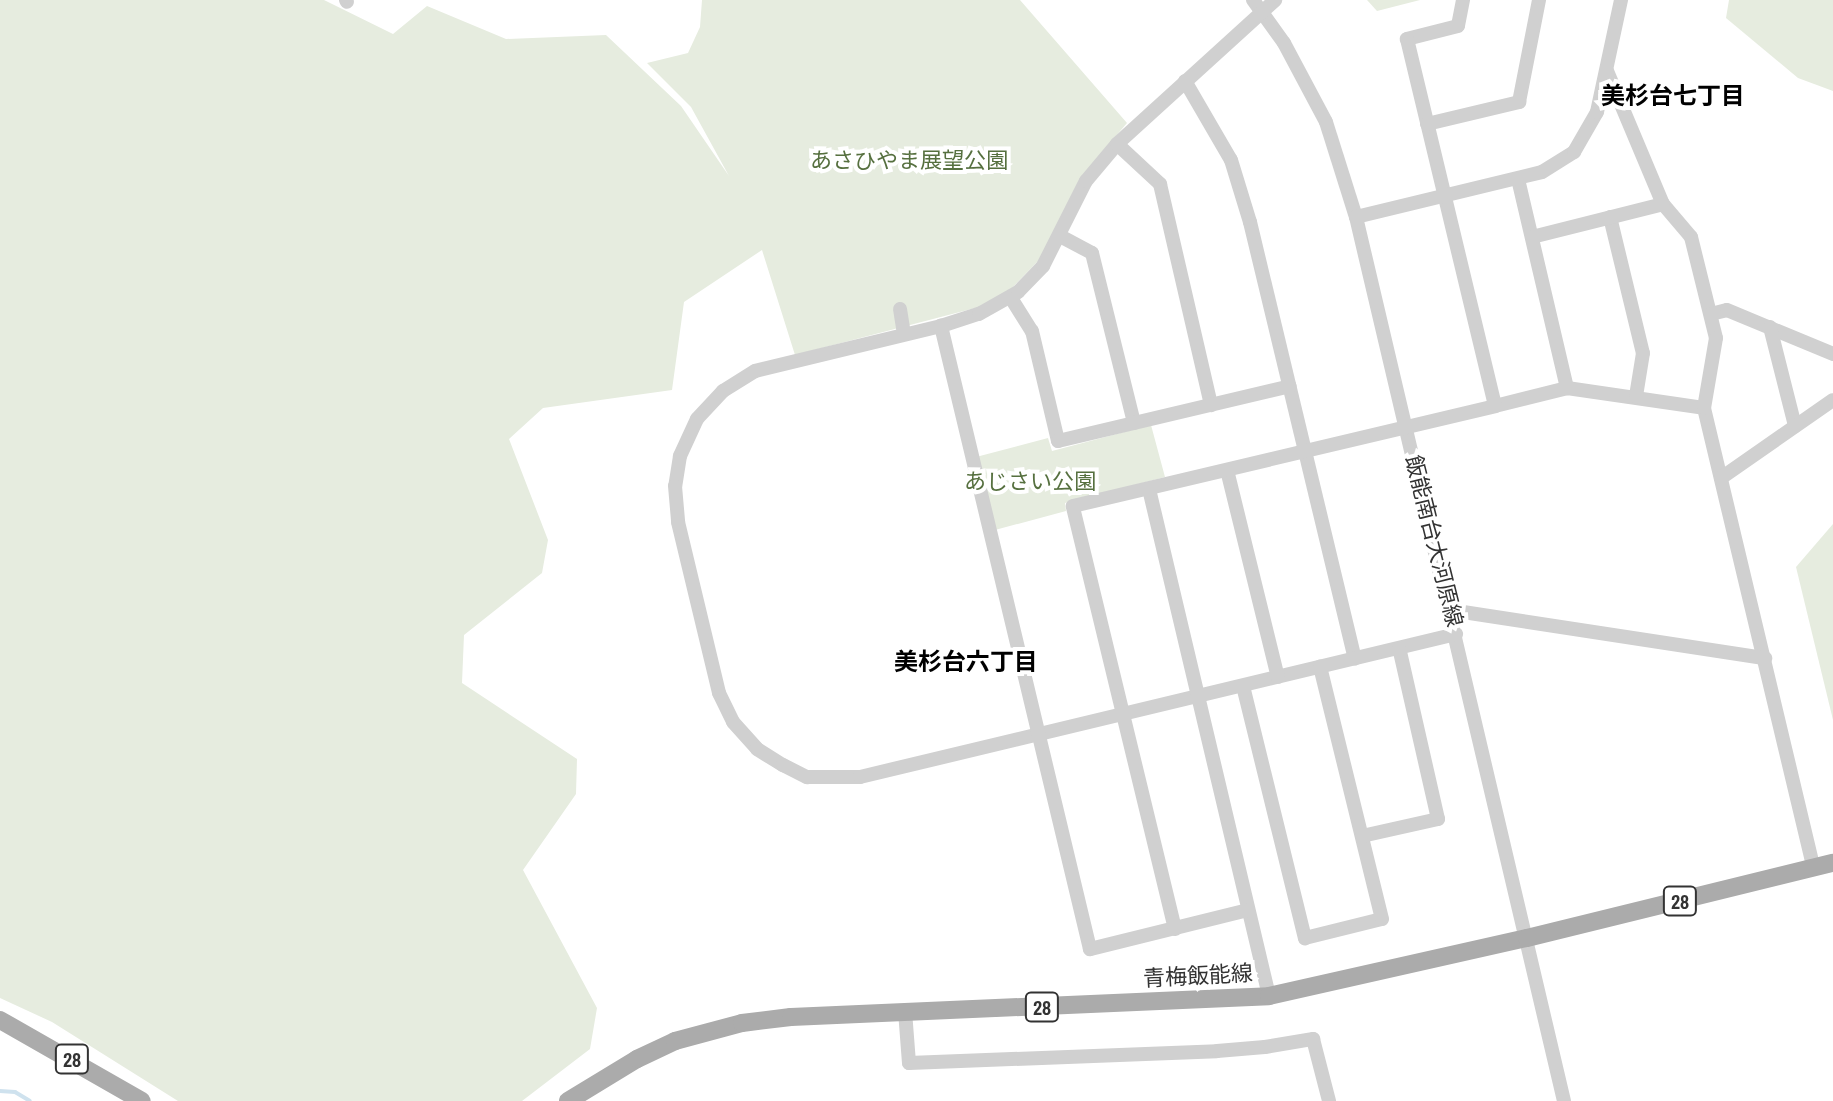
<!DOCTYPE html>
<meta charset="utf-8">
<style>
body{margin:0}
#map{position:relative;width:1833px;height:1101px;overflow:hidden;background:#fff;font-family:"Archivo Narrow","Noto Sans JP",sans-serif}
div>[style]{position:absolute}
.green>*{inset:0;background:#e6ecdf}
.stream>*{height:4px;margin:-2px;padding:0 2px;transform-origin:2px;border-radius:2px;background:#cfe2ee}
.minor>*{height:14px;margin:-7px;padding:0 7px;transform-origin:7px;border-radius:7px;background:#d0d0d0}
.major>*{height:18px;margin:-9px;padding:0 9px;transform-origin:9px;border-radius:9px;background:#ababab}
span{translate:-50% -50%;white-space:nowrap;text-align:center;line-height:1.15;-webkit-text-stroke:8px #fff;paint-order:stroke}
.shield-label span{padding:2px 6px;background:#fff;border:2px solid;border-radius:6px;-webkit-text-stroke-width:0}
.shield-label{font-size:20px;color:#333;font-weight:700}
.park-label{font-size:22px;color:#56703f}
.street-label{font-size:22px;color:#333}
.neighbourhood-label{font-size:24px;color:#000;font-weight:700}
</style>
<div id="map">
<div class="green">
<i style="clip-path:polygon(0 0,324px 0,393px 34px,427px 6px,506px 39px,606px 35px,681px 106px,729px 176px,691px 107px,647px 63px,688px 53px,700px 27px,702px 0,1020px 0,1127px 123px,1093px 163px,1041px 258px,1011px 289px,979px 307px,795px 355px,762px 250px,684px 302px,672px 390px,543px 408px,509px 439px,548px 540px,542px 573px,464px 635px,462px 683px,577px 759px,576px 794px,523px 870px,597px 1008px,590px 1049px,522px 1101px,178px 1101px,52px 1022px,0 998px)"></i>
<i style="clip-path:polygon(1367px 0,1420px 0,1377px 11px)"></i>
<i style="clip-path:polygon(1729px 0,1833px 0,1833px 91px,1798px 78px,1726px 18px)"></i>
<i style="clip-path:polygon(1151px 425px,1165px 477px,1065px 503px,1066px 511px,995px 530px,976px 457px,1048px 438px,1052px 451px)"></i>
<i style="clip-path:polygon(1833px 524px,1833px 720px,1796px 567px)"></i>
</div>
<div class="stream">
<i style="left:0;top:1091px;width:15px;rotate:4deg"></i>
<i style="left:15px;top:1092px;width:17px;rotate:31deg"></i>
</div>
<div class="minor">
<i style="left:346px;top:0;width:2px;rotate:63deg"></i>
<i style="left:1253px;top:0;width:53px;rotate:54.2deg"></i>
<i style="left:1284px;top:43px;width:89px;rotate:62deg"></i>
<i style="left:1326px;top:122px;width:100px;rotate:72.5deg"></i>
<i style="left:1356px;top:217px;width:908px;rotate:76.76deg"></i>
<i style="left:1463px;top:0;width:26px;rotate:101deg"></i>
<i style="left:1458px;top:26px;width:53px;rotate:165.7deg"></i>
<i style="left:1407px;top:39px;width:377px;rotate:76.5deg"></i>
<i style="left:1495px;top:406px;width:74px;rotate:-14deg"></i>
<i style="left:1567px;top:388px;width:138px;rotate:8.3deg"></i>
<i style="left:1704px;top:408px;width:473px;rotate:76.6deg"></i>
<i style="left:1607px;top:71px;width:144px;rotate:67.2deg"></i>
<i style="left:1663px;top:204px;width:43px;rotate:49.7deg"></i>
<i style="left:1691px;top:237px;width:104px;rotate:76.1deg"></i>
<i style="left:1716px;top:338px;width:71px;rotate:99.7deg"></i>
<i style="left:1185px;top:81px;width:91px;rotate:59.8deg"></i>
<i style="left:1231px;top:160px;width:65px;rotate:73deg"></i>
<i style="left:1250px;top:222px;width:449px;rotate:76.5deg"></i>
<i style="left:1427px;top:124px;width:95px;rotate:-13.4deg"></i>
<i style="left:1519px;top:102px;width:104px;rotate:-78.9deg"></i>
<i style="left:1117px;top:144px;width:59px;rotate:42.9deg"></i>
<i style="left:1160px;top:184px;width:227px;rotate:77deg"></i>
<i style="left:1518px;top:179px;width:215px;rotate:76.8deg"></i>
<i style="left:1356px;top:217px;width:191px;rotate:-13.6deg"></i>
<i style="left:1542px;top:172px;width:38px;rotate:-32deg"></i>
<i style="left:1574px;top:152px;width:46px;rotate:-60.1deg"></i>
<i style="left:1597px;top:112px;width:115px;rotate:-77.9deg"></i>
<i style="left:1610px;top:217px;width:140px;rotate:76.4deg"></i>
<i style="left:1643px;top:353px;width:44px;rotate:99.2deg"></i>
<i style="left:1060px;top:236px;width:36px;rotate:28deg"></i>
<i style="left:1092px;top:253px;width:175px;rotate:76.1deg"></i>
<i style="left:1532px;top:237px;width:135px;rotate:-14.1deg"></i>
<i style="left:1011px;top:298px;width:39px;rotate:58deg"></i>
<i style="left:1032px;top:331px;width:113px;rotate:76.7deg"></i>
<i style="left:1058px;top:441px;width:238px;rotate:-13.3deg"></i>
<i style="left:900px;top:309px;width:24px;rotate:81deg"></i>
<i style="left:1711px;top:314px;width:16px;rotate:-14deg"></i>
<i style="left:1727px;top:310px;width:115px;rotate:22.5deg"></i>
<i style="left:941px;top:326px;width:191px;rotate:166.4deg"></i>
<i style="left:755px;top:371px;width:38px;rotate:148deg"></i>
<i style="left:723px;top:391px;width:38px;rotate:133deg"></i>
<i style="left:697px;top:419px;width:41px;rotate:114.7deg"></i>
<i style="left:680px;top:456px;width:30px;rotate:99deg"></i>
<i style="left:675px;top:486px;width:36px;rotate:85deg"></i>
<i style="left:678px;top:522px;width:176px;rotate:76.5deg"></i>
<i style="left:719px;top:693px;width:32px;rotate:64deg"></i>
<i style="left:733px;top:722px;width:36px;rotate:48deg"></i>
<i style="left:757px;top:749px;width:31px;rotate:32deg"></i>
<i style="left:783px;top:765px;width:27px;rotate:27deg"></i>
<i style="left:807px;top:777px;width:53px"></i>
<i style="left:860px;top:777px;width:613px;rotate:-13.49deg"></i>
<i style="left:1770px;top:327px;width:102px;rotate:75.8deg"></i>
<i style="left:1227px;top:470px;width:213px;rotate:76.2deg"></i>
<i style="left:1721px;top:478px;width:136px;rotate:-34.9deg"></i>
<i style="left:1149px;top:489px;width:521px;rotate:76.68deg"></i>
<i style="left:1450px;top:610px;width:319px;rotate:8.7deg"></i>
<i style="left:1243px;top:686px;width:260px;rotate:76.2deg"></i>
<i style="left:1305px;top:938px;width:79px;rotate:-13.9deg"></i>
<i style="left:1382px;top:919px;width:260px;rotate:-103.8deg"></i>
<i style="left:1362px;top:836px;width:78px;rotate:-12.6deg"></i>
<i style="left:1438px;top:819px;width:175px;rotate:-102.8deg"></i>
<i style="left:1248px;top:910px;width:163px;rotate:166.1deg"></i>
<i style="left:1090px;top:949px;width:641px;rotate:-103.45deg"></i>
<i style="left:941px;top:326px;width:40px;rotate:-18deg"></i>
<i style="left:979px;top:314px;width:45px;rotate:-29.4deg"></i>
<i style="left:1018px;top:292px;width:36px;rotate:-46deg"></i>
<i style="left:1043px;top:266px;width:95px;rotate:-63.2deg"></i>
<i style="left:1086px;top:181px;width:48px;rotate:-50deg"></i>
<i style="left:1117px;top:144px;width:214px;rotate:-42.3deg"></i>
<i style="left:1175px;top:929px;width:435px;rotate:-103.6deg"></i>
<i style="left:1073px;top:506px;width:434px;rotate:-13.3deg"></i>
<i style="left:905px;top:1011px;width:52px;rotate:85.6deg"></i>
<i style="left:909px;top:1063px;width:308px;rotate:-2.2deg"></i>
<i style="left:1217px;top:1051px;width:48px;rotate:-4.8deg"></i>
<i style="left:1265px;top:1047px;width:49px;rotate:-9.5deg"></i>
<i style="left:1313px;top:1039px;width:64px;rotate:75.5deg"></i>
</div>
<div class="major">
<i style="left:0;top:1020px;width:163px;rotate:29.7deg"></i>
<i style="left:568px;top:1101px;width:81px;rotate:-31.3deg"></i>
<i style="left:637px;top:1059px;width:42px;rotate:-25.3deg"></i>
<i style="left:675px;top:1041px;width:69px;rotate:-15deg"></i>
<i style="left:742px;top:1023px;width:49px;rotate:-7deg"></i>
<i style="left:791px;top:1017px;width:478px;rotate:-2.5deg"></i>
<i style="left:1269px;top:996px;width:264px;rotate:-12.7deg"></i>
<i style="left:1527px;top:938px;width:315px;rotate:-13.8deg"></i>
</div>
<div class="shield-label">
<span style="left:1680px;top:901px">28</span>
<span style="left:1042px;top:1007px">28</span>
<span style="left:72px;top:1059px">28</span>
</div>
<div class="park-label">
<span style="left:909px;top:161px">あさひやま展望公園</span>
<span style="left:1030px;top:482px">あじさい公園</span>
</div>
<div class="street-label">
<span style="left:1434px;top:541px;rotate:76deg">飯能南台大河原線</span>
<span style="left:1198px;top:976px;rotate:-3deg">青梅飯能線</span>
</div>
<div class="neighbourhood-label">
<span style="left:1673px;top:96px">美杉台七丁目</span>
<span style="left:966px;top:662px">美杉台六丁目</span>
</div>
</div>
